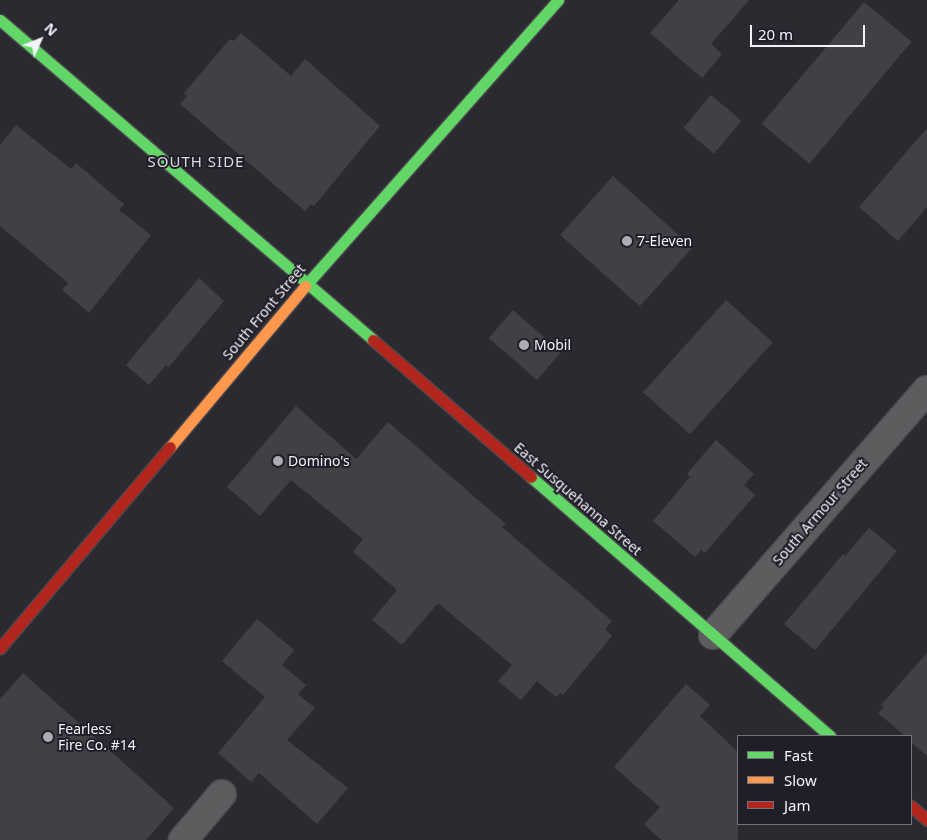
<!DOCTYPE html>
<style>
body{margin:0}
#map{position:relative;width:927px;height:840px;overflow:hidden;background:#2b2a30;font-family:"Noto Sans",sans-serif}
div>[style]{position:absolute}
.building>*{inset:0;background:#414145;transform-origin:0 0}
.roads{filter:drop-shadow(1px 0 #49484d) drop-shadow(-1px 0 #49484d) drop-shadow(0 1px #49484d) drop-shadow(0 -1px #49484d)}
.street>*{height:28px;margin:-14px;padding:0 14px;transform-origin:14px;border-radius:14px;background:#5d5d60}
.fast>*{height:11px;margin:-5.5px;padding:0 5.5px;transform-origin:5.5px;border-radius:5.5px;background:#63d668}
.slow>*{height:11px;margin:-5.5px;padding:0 5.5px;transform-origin:5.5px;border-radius:5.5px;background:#ff974d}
.jam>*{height:11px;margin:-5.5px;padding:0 5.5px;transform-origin:5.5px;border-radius:5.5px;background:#b3261e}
.dots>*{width:14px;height:14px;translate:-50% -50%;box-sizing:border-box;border:2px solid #201e28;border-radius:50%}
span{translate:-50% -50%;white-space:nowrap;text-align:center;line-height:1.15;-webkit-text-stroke:4px #201e28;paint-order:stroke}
.poi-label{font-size:14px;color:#f3f2f9}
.left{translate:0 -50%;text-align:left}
.street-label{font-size:14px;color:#f3f2f9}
.neighbourhood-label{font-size:15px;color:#dcdae7;letter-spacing:1px}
.legend{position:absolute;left:737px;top:735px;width:175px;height:90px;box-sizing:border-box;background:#201e28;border:1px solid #74737c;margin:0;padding:6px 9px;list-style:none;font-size:15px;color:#f3f2f9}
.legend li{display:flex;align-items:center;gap:10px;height:25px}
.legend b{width:25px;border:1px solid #74737c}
.north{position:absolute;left:15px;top:15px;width:50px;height:50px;-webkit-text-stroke:4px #201e28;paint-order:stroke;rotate:46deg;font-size:14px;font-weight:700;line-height:20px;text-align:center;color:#f3f2f9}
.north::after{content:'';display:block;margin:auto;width:18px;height:22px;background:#f3f2f9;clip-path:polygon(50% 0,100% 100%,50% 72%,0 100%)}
.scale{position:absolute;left:750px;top:25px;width:115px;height:22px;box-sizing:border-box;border:2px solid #f3f2f9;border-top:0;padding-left:6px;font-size:15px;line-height:18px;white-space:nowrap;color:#f3f2f9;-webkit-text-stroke:4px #201e28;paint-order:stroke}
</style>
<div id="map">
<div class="building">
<i style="clip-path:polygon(679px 0,749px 0,711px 44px,722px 54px,702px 78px,650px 33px)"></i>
<i style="left:864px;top:2px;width:62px;height:159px;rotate:40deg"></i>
<i style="clip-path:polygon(241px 33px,291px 76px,305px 59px,380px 126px,314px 206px,311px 204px,305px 211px,180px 104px,187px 96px,184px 93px,230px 39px,234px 41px)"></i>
<i style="left:711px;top:95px;width:40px;height:43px;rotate:40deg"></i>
<i style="clip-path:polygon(16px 125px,71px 169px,76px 163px,124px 204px,119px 210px,151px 235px,89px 313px,62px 290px,68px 283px,0 226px,0 145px)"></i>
<i style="clip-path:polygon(927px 128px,927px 207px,898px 241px,859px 207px)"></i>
<i style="left:613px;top:176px;width:107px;height:79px;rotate:42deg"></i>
<i style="clip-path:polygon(199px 278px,224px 301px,168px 368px,166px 365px,149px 385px,126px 365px)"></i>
<i style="left:726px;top:300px;width:63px;height:124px;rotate:42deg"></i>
<i style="left:513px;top:310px;width:64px;height:37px;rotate:41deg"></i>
<i style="clip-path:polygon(296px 406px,356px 459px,388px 422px,506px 524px,502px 527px,612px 621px,605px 629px,612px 636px,563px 695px,560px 693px,556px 697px,537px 681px,521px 700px,498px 681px,512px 665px,438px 603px,402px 645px,372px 620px,397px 590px,353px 552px,363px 539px,291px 480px,260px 516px,227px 487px)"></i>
<i style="clip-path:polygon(716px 440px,754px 474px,744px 485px,755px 495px,705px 553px,701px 550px,695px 557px,653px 521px,690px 477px,687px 474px)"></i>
<i style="clip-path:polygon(869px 528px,897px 551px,815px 650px,784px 624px,843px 554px,845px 556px)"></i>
<i style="clip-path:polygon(257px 619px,294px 650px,282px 665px,306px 685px,298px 694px,315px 708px,287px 740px,348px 788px,317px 824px,259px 773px,251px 782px,218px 753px,265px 697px,222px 661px)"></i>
<i style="clip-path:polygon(927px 653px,927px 756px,911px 742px,911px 736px,905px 736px,878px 713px,884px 707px,881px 705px)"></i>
<i style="clip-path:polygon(23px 673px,174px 808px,146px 840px,0 840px,0 699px)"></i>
<i style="clip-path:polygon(686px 684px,710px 705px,700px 716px,738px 752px,738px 840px,661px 840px,644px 824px,660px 807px,614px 767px)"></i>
</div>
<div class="roads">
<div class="street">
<i style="left:713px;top:635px;width:325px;rotate:-48.9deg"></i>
<i style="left:183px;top:840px;width:60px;rotate:-49.7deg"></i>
</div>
<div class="fast">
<i style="left:0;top:20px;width:491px;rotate:40.6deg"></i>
<i style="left:305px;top:286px;width:382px;rotate:-48.5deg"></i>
<i style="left:531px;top:477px;width:396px;rotate:40.9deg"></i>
</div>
<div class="slow">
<i style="left:170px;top:447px;width:210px;rotate:-50deg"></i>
</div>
<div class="jam">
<i style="left:373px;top:340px;width:209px;rotate:40.9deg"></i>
<i style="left:0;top:648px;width:263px;rotate:-49.8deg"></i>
<i style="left:911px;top:806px;width:21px;rotate:41deg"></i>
</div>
</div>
<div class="dots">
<i style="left:627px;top:241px;background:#adacb3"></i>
<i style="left:524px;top:345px;background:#adacb3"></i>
<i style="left:278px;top:461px;background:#adacb3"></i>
<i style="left:48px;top:737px;background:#adacb3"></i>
</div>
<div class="poi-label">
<span class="left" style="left:637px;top:241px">7-Eleven</span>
<span class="left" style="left:534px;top:345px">Mobil</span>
<span class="left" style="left:288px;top:461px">Domino's</span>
<span class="left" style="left:58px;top:737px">Fearless<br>Fire Co. #14</span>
</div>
<div class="street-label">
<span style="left:264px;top:312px;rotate:-50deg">South Front Street</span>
<span style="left:578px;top:499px;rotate:41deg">East Susquehanna Street</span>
<span style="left:820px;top:512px;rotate:-49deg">South Armour Street</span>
</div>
<div class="neighbourhood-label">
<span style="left:196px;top:162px">SOUTH SIDE</span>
</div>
<ul class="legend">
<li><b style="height:6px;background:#63d668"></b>Fast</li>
<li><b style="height:6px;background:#ff974d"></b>Slow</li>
<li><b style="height:6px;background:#b3261e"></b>Jam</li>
</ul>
<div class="north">N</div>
<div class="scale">20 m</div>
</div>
